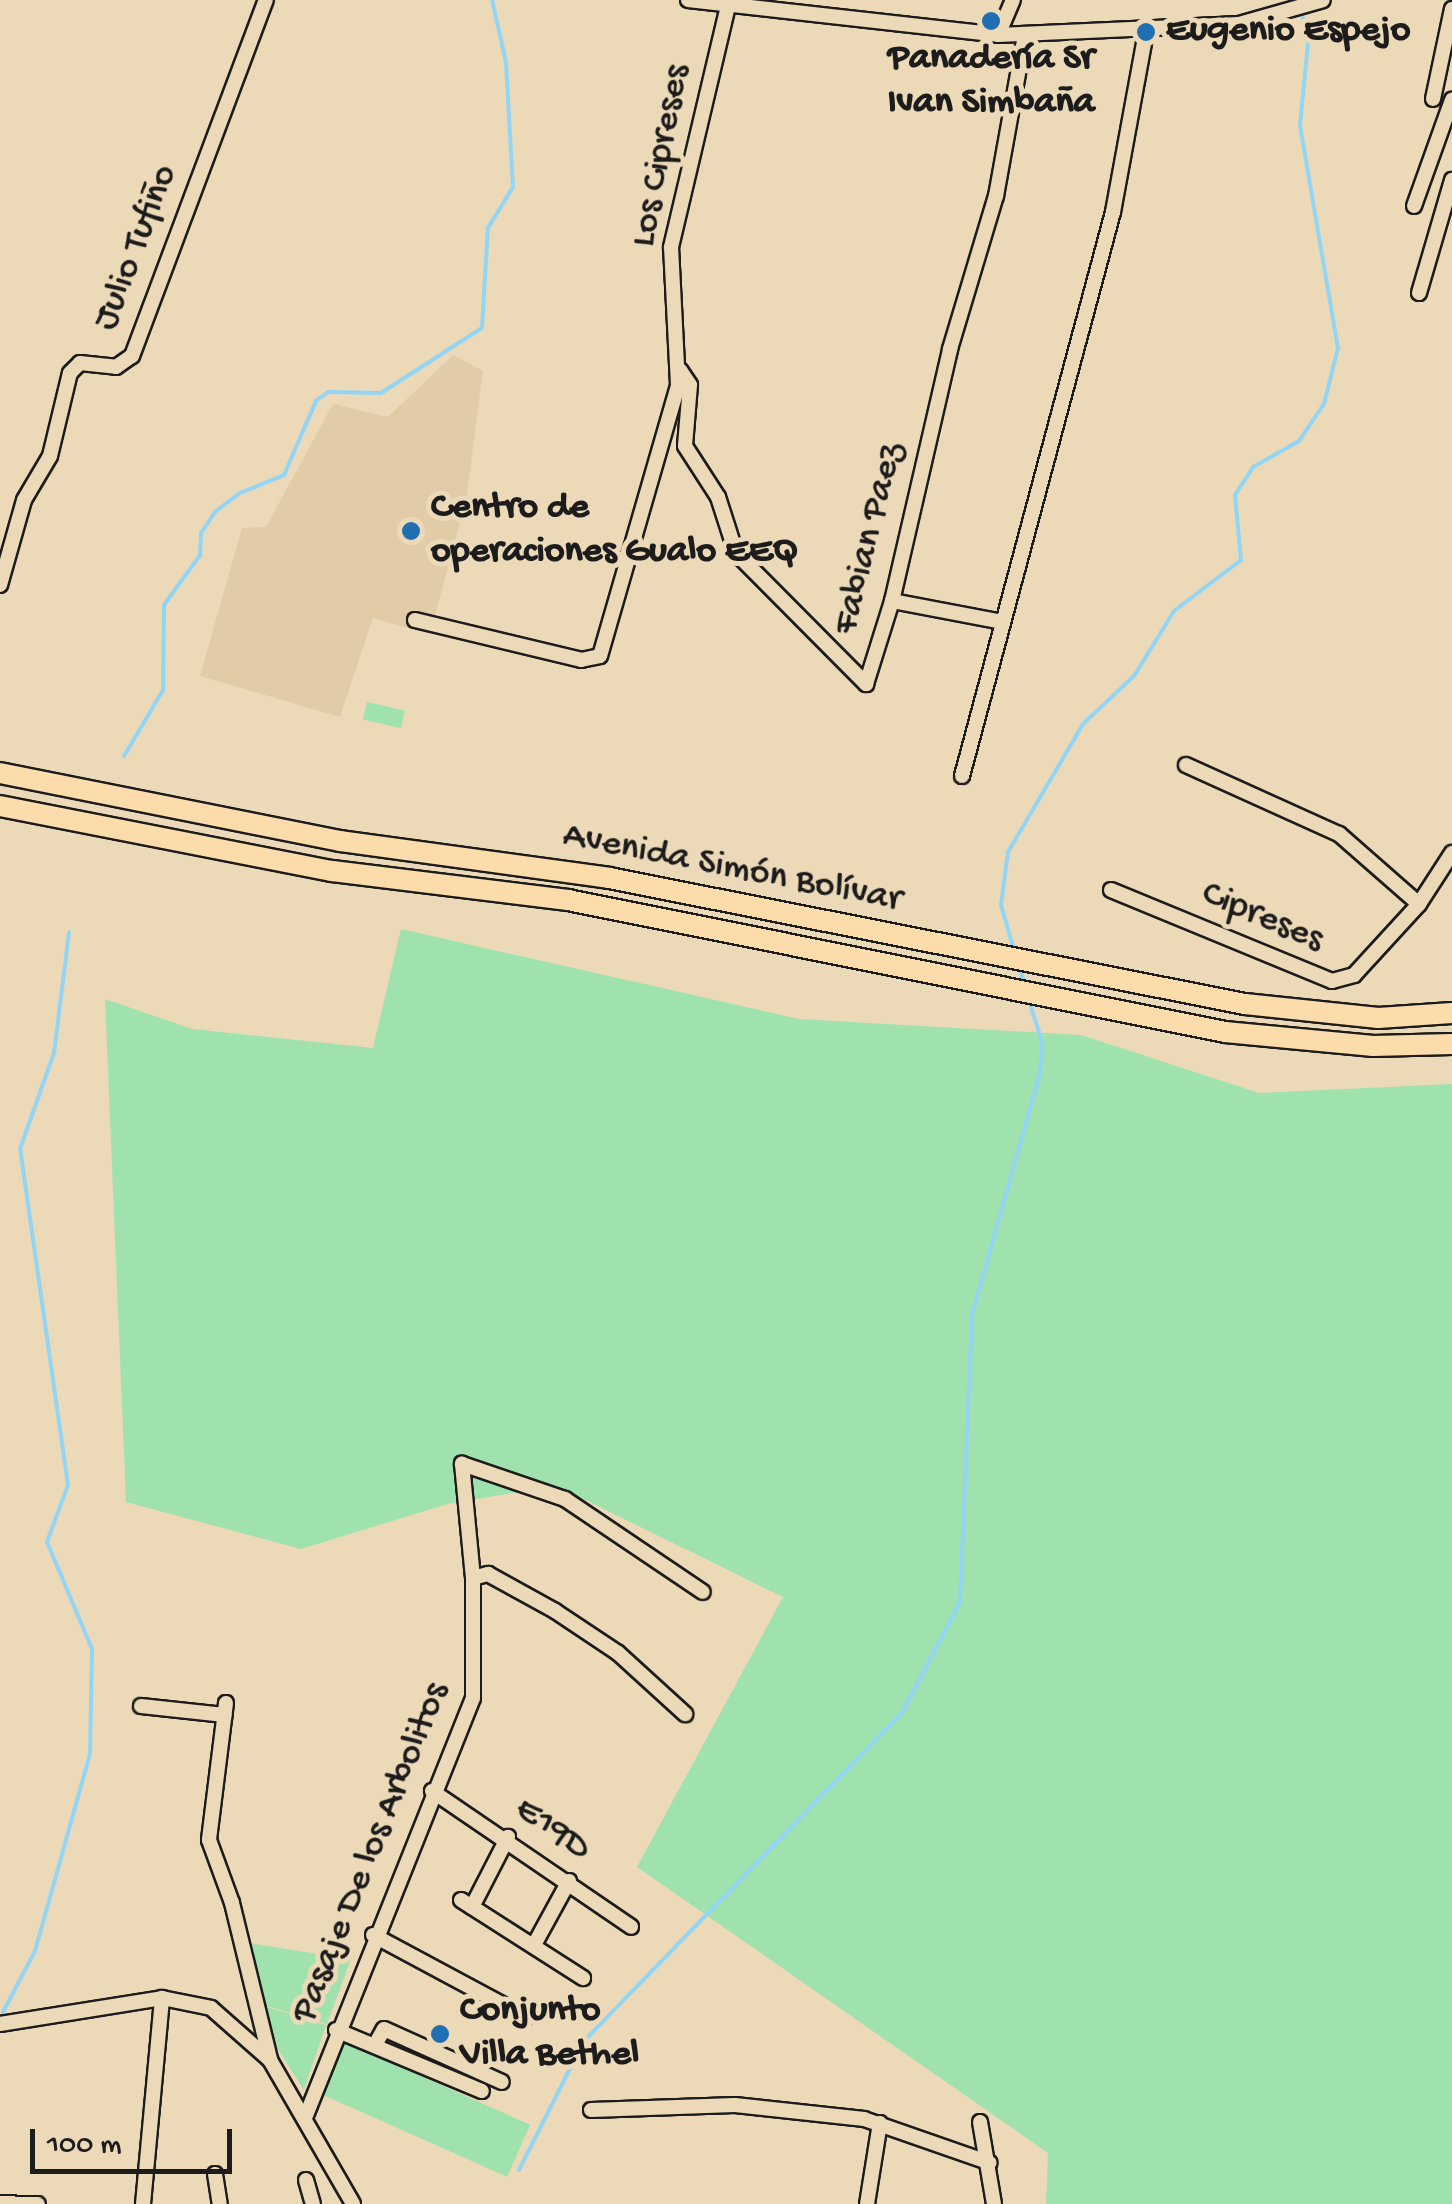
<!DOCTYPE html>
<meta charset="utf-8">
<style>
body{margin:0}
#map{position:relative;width:1452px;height:2204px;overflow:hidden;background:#ecd9b7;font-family:"Gochi Hand",sans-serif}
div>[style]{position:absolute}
.built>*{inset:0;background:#e2cba7}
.green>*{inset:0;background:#9fe2ae;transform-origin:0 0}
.stream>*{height:4px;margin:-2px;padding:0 2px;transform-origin:2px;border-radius:2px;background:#93d5f5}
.roads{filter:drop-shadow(2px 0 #1c1c1c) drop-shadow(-2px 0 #1c1c1c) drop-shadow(0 2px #1c1c1c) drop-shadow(0 -2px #1c1c1c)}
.minor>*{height:14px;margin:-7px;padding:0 7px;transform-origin:7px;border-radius:7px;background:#ecd9b7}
.highway>*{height:20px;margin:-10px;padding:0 10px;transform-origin:10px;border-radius:10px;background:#fddcac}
.dots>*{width:28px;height:28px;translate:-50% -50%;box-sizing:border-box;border:5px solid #ecd9b7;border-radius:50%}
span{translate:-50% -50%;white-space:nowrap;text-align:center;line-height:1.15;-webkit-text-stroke:10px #ecd9b7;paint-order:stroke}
.poi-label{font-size:38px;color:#1c1c1c;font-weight:700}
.left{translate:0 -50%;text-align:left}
.street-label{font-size:38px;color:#1c1c1c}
.scale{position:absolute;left:30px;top:2129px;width:202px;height:45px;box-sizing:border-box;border:5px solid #1c1c1c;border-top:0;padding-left:12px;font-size:30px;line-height:35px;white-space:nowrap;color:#1c1c1c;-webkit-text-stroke:8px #ecd9b7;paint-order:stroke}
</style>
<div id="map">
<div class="built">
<i style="clip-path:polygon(453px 355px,483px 371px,466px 501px,430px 634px,373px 618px,340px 717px,200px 676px,242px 528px,266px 527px,333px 404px,388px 417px)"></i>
</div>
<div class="green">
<i style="left:367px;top:702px;width:39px;height:18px;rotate:13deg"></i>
<i style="clip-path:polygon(401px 929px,799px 1019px,1081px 1035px,1259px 1093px,1452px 1084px,1452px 2204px,1046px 2204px,1048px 2153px,637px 1867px,783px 1597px,557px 1486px,451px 1503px,301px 1549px,126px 1502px,105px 999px,192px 1029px,373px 1048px)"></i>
<i style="clip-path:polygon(247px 1943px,351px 1959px,327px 2024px,261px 2004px)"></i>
<i style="clip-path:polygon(261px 2005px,326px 2025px,304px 2090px,277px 2048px)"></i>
<i style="left:342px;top:2041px;width:206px;height:57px;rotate:24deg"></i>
</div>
<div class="stream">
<i style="left:124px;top:756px;width:77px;rotate:-59.4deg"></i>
<i style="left:163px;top:690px;width:85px;rotate:-89.3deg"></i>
<i style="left:164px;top:605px;width:62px;rotate:-54.2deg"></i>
<i style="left:200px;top:555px;width:22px;rotate:-87deg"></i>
<i style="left:201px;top:533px;width:27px;rotate:-56deg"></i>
<i style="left:216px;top:511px;width:30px;rotate:-37deg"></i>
<i style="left:240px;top:493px;width:48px;rotate:-22.2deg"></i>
<i style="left:284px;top:475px;width:81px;rotate:-66.6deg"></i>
<i style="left:316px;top:401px;width:15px;rotate:-37deg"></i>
<i style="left:328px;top:392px;width:53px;rotate:1.1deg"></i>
<i style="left:381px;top:393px;width:120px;rotate:-32.8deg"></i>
<i style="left:482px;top:328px;width:100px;rotate:-86.6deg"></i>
<i style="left:488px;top:228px;width:48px;rotate:-58.6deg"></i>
<i style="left:513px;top:187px;width:125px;rotate:-93.2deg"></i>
<i style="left:506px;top:62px;width:64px;rotate:-102.7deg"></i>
<i style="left:1015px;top:953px;width:50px;rotate:-106.3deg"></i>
<i style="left:1001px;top:905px;width:53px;rotate:-82.5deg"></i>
<i style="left:1008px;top:852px;width:148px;rotate:-59.6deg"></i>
<i style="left:1083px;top:724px;width:70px;rotate:-43.3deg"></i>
<i style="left:1134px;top:676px;width:76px;rotate:-58.4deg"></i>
<i style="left:1174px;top:611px;width:84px;rotate:-37.3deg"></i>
<i style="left:1241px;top:560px;width:65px;rotate:-95.3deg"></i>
<i style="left:1235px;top:495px;width:33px;rotate:-57deg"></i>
<i style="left:1253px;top:467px;width:53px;rotate:-29.5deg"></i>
<i style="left:1299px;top:441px;width:45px;rotate:-56deg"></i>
<i style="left:1324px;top:404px;width:58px;rotate:-76deg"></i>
<i style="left:1338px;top:348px;width:226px;rotate:-99.7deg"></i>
<i style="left:1300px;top:125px;width:91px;rotate:-84.4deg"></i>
<i style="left:1309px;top:34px;width:36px;rotate:-111deg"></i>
<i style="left:1019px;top:967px;width:20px;rotate:72deg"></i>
<i style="left:3px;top:2012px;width:69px;rotate:-62.3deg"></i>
<i style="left:35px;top:1951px;width:205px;rotate:-74.4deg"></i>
<i style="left:90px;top:1754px;width:105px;rotate:-88.9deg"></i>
<i style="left:92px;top:1649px;width:116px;rotate:-112.8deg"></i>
<i style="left:47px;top:1542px;width:61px;rotate:-69.8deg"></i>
<i style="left:68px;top:1485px;width:339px;rotate:-98.1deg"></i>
<i style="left:20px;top:1149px;width:102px;rotate:-70.5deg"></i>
<i style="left:54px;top:1053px;width:122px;rotate:-82.9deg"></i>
<i style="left:519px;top:2170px;width:144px;rotate:-63.3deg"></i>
<i style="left:584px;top:2041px;width:457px;rotate:-45.9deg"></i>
<i style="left:902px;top:1713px;width:125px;rotate:-62.4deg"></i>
<i style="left:960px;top:1602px;width:287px;rotate:-87.6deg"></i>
<i style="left:972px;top:1315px;width:251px;rotate:-74.3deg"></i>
<i style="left:1040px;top:1073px;width:31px;rotate:-86deg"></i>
<i style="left:1042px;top:1042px;width:44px;rotate:-107.2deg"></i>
</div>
<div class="roads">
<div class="minor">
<i style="left:688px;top:0;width:312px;rotate:6.4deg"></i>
<i style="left:998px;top:35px;width:241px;rotate:-2.6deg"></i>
<i style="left:1239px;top:24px;width:87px;rotate:-15.9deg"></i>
<i style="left:998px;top:35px;width:38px;rotate:-67deg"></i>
<i style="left:1433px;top:99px;width:92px;rotate:-78.1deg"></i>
<i style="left:1414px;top:206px;width:113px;rotate:-70.3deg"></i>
<i style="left:1419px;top:293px;width:118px;rotate:-73.7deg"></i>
<i style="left:680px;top:370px;width:18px;rotate:56deg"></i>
<i style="left:690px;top:385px;width:61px;rotate:94.7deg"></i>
<i style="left:685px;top:446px;width:61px;rotate:57.1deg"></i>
<i style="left:718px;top:497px;width:59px;rotate:72.2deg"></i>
<i style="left:736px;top:553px;width:185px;rotate:45.2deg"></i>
<i style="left:866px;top:684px;width:87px;rotate:-72.6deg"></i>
<i style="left:892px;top:601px;width:259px;rotate:-77deg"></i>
<i style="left:950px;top:349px;width:160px;rotate:-73.3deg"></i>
<i style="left:996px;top:196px;width:164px;rotate:-79.8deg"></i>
<i style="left:0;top:585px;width:88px;rotate:-74.2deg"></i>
<i style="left:24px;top:500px;width:51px;rotate:-59.4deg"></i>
<i style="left:50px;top:456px;width:85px;rotate:-76.5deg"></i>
<i style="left:70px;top:373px;width:14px;rotate:-45deg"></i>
<i style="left:80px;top:363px;width:36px;rotate:6deg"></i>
<i style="left:116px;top:367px;width:19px;rotate:-35deg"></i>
<i style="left:132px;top:356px;width:380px;rotate:-69.4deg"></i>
<i style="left:892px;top:601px;width:113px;rotate:10.7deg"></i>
<i style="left:415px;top:620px;width:171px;rotate:13.5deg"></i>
<i style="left:581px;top:660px;width:19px;rotate:-12deg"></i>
<i style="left:600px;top:656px;width:282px;rotate:-73.9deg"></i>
<i style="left:678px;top:385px;width:138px;rotate:-92.9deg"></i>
<i style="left:671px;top:247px;width:248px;rotate:-76.7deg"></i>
<i style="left:1186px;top:765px;width:168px;rotate:24.3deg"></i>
<i style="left:1339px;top:834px;width:106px;rotate:41.2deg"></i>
<i style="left:962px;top:776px;width:584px;rotate:-75.01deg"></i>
<i style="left:1113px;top:212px;width:183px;rotate:-79.6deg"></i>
<i style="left:1111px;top:890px;width:239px;rotate:22.4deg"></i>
<i style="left:1332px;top:981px;width:23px;rotate:-15deg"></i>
<i style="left:1354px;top:975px;width:96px;rotate:-47.5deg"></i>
<i style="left:1419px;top:904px;width:61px;rotate:-57.1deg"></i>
<i style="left:473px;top:1578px;width:16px;rotate:-15deg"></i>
<i style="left:488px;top:1574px;width:77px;rotate:28.9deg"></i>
<i style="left:555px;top:1611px;width:76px;rotate:33.7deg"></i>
<i style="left:618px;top:1653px;width:91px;rotate:42.3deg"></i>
<i style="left:226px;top:1703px;width:138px;rotate:97.1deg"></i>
<i style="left:209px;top:1840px;width:67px;rotate:69.9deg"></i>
<i style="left:232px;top:1903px;width:161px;rotate:76.3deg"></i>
<i style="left:141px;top:1706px;width:84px;rotate:6.1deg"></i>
<i style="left:432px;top:1791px;width:241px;rotate:34.3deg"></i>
<i style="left:461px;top:1900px;width:145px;rotate:32.6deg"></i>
<i style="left:472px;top:1907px;width:79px;rotate:-62.8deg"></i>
<i style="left:373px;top:1935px;width:174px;rotate:28.2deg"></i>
<i style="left:534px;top:1945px;width:73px;rotate:-61.3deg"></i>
<i style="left:0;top:2024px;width:164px;rotate:-9.1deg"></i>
<i style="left:162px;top:1998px;width:50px;rotate:11.5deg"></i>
<i style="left:211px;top:2008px;width:79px;rotate:41.4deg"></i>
<i style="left:270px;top:2060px;width:166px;rotate:60deg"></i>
<i style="left:336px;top:2030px;width:158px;rotate:22.7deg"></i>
<i style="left:375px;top:2045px;width:18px;rotate:-61deg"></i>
<i style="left:384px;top:2029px;width:129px;rotate:24.2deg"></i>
<i style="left:591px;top:2110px;width:144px;rotate:-2deg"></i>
<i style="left:735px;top:2105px;width:130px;rotate:6.2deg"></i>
<i style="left:864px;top:2119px;width:133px;rotate:19.2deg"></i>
<i style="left:305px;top:2118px;width:452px;rotate:-68.2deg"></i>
<i style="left:473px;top:1698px;width:120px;rotate:-90deg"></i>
<i style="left:473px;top:1578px;width:115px;rotate:-95.5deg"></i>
<i style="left:462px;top:1464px;width:109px;rotate:18.8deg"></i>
<i style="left:565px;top:1499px;width:166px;rotate:34deg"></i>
<i style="left:980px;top:2122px;width:83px;rotate:80.3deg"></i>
<i style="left:215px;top:2174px;width:30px;rotate:81deg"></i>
<i style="left:306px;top:2180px;width:25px;rotate:74deg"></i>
<i style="left:0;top:2203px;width:38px;rotate:2deg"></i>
<i style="left:143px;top:2204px;width:207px;rotate:-84.7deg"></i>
<i style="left:867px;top:2204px;width:82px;rotate:-80.9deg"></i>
</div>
<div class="highway">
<i style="left:0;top:773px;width:347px;rotate:11.3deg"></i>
<i style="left:340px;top:841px;width:272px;rotate:7.8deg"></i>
<i style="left:609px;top:878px;width:648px;rotate:11.21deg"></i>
<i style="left:1245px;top:1004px;width:134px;rotate:6deg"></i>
<i style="left:1378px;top:1018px;width:74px;rotate:-3.9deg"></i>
<i style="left:0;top:806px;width:338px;rotate:11.1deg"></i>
<i style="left:332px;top:871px;width:238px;rotate:7deg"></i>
<i style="left:568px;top:900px;width:670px;rotate:11.36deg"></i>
<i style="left:1225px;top:1032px;width:149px;rotate:5.4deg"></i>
<i style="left:1373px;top:1046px;width:79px;rotate:-1.5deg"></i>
</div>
</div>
<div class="dots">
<i style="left:991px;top:21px;background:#1f6fb2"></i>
<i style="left:1146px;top:32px;background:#1f6fb2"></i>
<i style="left:411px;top:531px;background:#1f6fb2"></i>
<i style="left:440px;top:2034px;background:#1f6fb2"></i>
</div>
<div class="poi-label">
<span class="left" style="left:1166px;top:32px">Eugenio Espejo</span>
<span style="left:991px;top:82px">Panadería Sr<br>Ivan Simbaña</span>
<span class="left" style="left:431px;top:531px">Centro de<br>operaciones Gualo EEQ</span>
<span class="left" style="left:460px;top:2034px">Conjunto<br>Villa Bethel</span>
</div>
<div class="street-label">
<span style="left:662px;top:156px;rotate:-79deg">Los Cipreses</span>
<span style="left:137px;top:248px;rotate:-69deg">Julio Tufiño</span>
<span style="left:870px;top:539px;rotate:-76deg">Fabian Paez</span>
<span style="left:732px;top:869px;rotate:11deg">Avenida Simón Bolívar</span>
<span style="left:1262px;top:918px;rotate:23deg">Cipreses</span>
<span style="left:552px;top:1830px;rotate:35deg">E19D</span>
<span style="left:372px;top:1853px;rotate:-68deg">Pasaje De los Arbolitos</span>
</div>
<div class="scale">100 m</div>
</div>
